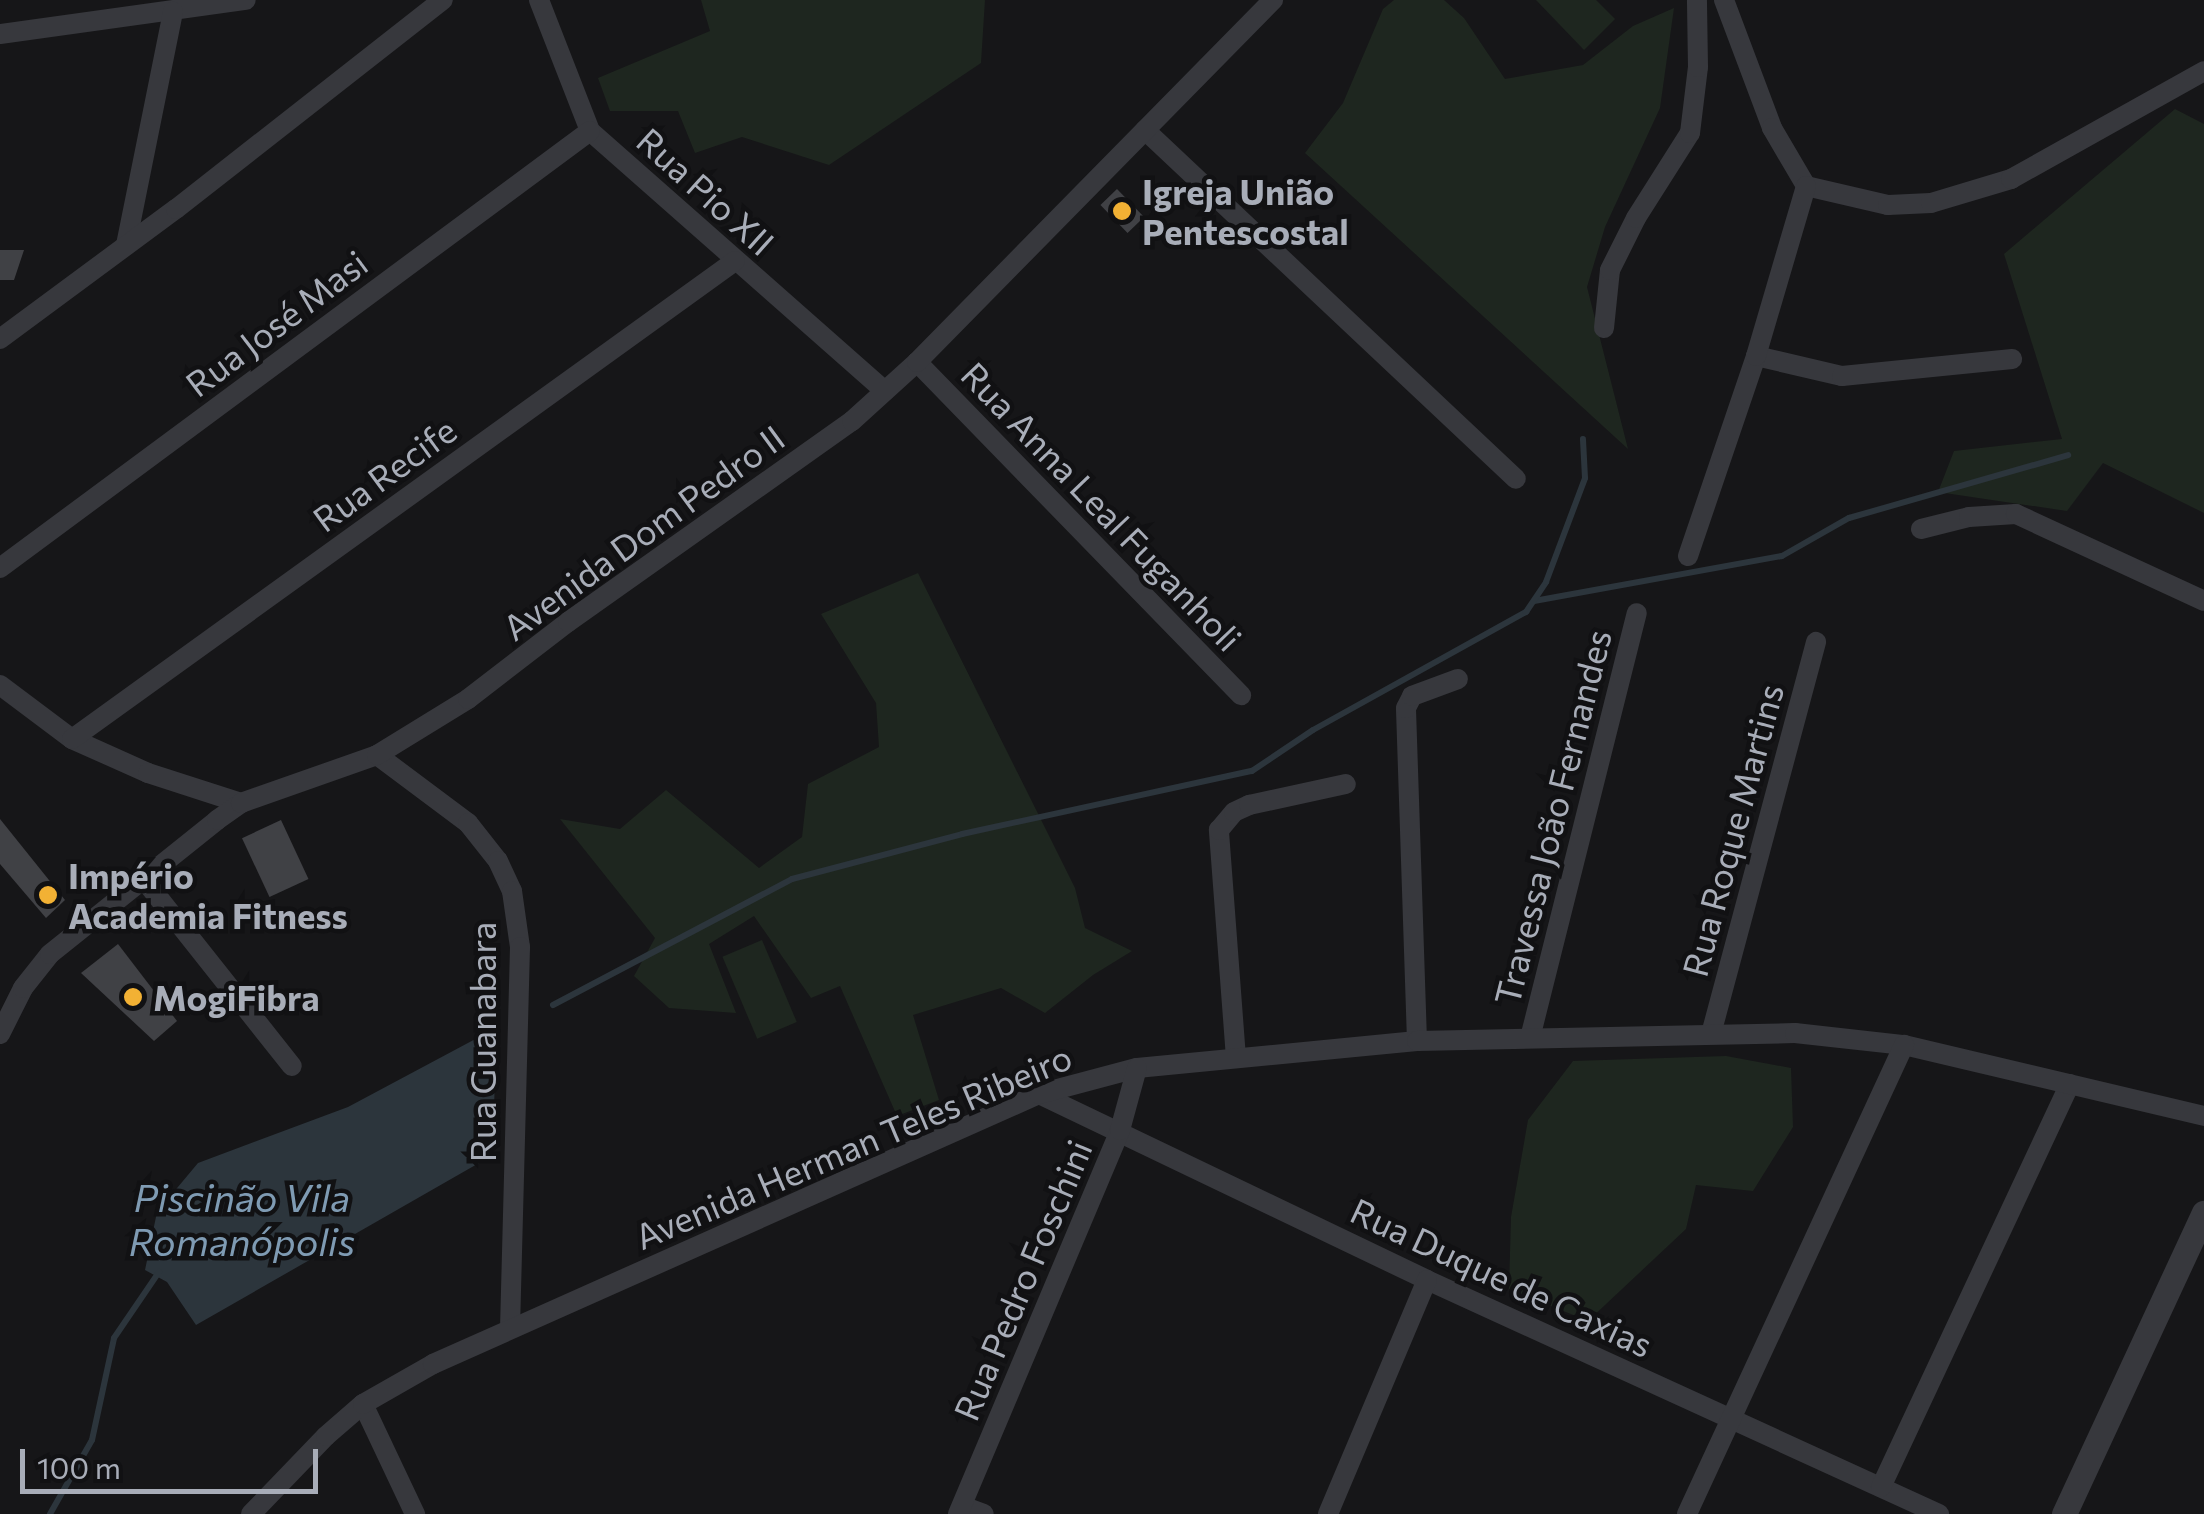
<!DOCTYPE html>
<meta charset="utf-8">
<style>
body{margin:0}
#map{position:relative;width:2204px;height:1514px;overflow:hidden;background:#161618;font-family:Commissioner,sans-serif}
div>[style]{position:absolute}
.green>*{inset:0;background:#1e261f;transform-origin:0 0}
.water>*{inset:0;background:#2c353c}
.stream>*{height:6px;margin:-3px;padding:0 3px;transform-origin:3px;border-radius:3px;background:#2c353c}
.building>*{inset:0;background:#404145;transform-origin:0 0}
.minor>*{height:20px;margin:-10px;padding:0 10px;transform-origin:10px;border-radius:10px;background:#37383d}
.tertiary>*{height:25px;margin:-12.5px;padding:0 12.5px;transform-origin:12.5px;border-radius:12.5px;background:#37383d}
.dots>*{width:28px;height:28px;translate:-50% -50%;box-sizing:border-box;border:5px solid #111113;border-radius:50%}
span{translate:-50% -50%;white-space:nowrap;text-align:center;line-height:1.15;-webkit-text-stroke:9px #111113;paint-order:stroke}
.street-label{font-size:35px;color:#a8adb8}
.poi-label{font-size:35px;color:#a8adb8;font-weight:700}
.left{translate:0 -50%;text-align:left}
.water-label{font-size:38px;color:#7f9bb3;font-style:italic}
.scale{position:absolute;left:20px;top:1449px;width:298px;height:45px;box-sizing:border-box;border:5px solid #a8adb8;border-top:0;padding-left:12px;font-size:30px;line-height:35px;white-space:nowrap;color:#a8adb8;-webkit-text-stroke:8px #111113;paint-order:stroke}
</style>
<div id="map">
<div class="green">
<i style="clip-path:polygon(701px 0,985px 0,981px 63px,829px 165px,742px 137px,695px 153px,678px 111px,610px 111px,598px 78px,710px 31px)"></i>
<i style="clip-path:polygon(1394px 0,1444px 0,1464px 18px,1505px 79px,1583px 65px,1633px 26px,1674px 8px,1660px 108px,1605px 227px,1587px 287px,1628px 449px,1305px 153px,1343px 103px,1383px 9px)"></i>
<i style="clip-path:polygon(1536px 0,1596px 0,1615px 19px,1584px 50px)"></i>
<i style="clip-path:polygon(2175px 109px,2204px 124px,2204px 513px,2103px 463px,2067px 511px,1938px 492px,1954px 451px,2062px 439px,2004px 254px)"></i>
<i style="clip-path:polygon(918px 573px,1075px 888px,1085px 928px,1132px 951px,1093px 975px,1045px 1013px,1001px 988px,913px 1015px,939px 1100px,897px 1116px,840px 986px,811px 998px,754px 916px,709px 944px,736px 1013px,669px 1008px,634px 976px,655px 938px,560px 819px,620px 829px,666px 790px,759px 868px,802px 837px,808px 784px,879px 747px,876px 703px,821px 614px)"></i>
<i style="left:762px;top:940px;width:89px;height:43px;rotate:67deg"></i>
<i style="clip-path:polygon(1726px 1056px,1791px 1068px,1793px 1127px,1753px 1191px,1696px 1185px,1686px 1229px,1588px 1321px,1509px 1289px,1511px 1217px,1528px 1120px,1573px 1061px)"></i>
</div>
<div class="water">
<i style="clip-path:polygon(496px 1028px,493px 1155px,196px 1325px,167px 1282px,145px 1270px,157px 1212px,198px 1163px,348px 1107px)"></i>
</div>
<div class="stream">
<i style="left:1534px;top:601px;width:252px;rotate:-10.3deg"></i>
<i style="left:1782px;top:556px;width:77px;rotate:-29.6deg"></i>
<i style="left:1849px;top:518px;width:228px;rotate:-16deg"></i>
<i style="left:553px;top:1005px;width:270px;rotate:-27.8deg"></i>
<i style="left:792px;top:879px;width:176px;rotate:-14.8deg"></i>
<i style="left:962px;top:834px;width:297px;rotate:-12.3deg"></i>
<i style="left:1252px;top:771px;width:73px;rotate:-33.9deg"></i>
<i style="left:1313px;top:730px;width:244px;rotate:-29deg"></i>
<i style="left:1526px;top:612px;width:36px;rotate:-56deg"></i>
<i style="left:1546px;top:582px;width:111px;rotate:-69.4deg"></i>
<i style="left:1585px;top:478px;width:39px;rotate:-93deg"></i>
<i style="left:50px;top:1514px;width:85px;rotate:-60.4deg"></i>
<i style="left:92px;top:1440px;width:104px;rotate:-77.8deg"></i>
<i style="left:114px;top:1338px;width:80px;rotate:-55.7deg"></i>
</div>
<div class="building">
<i style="left:1117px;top:189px;width:39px;height:23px;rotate:46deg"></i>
<i style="clip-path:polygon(0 250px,24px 250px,14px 280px,0 280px)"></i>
<i style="clip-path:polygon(0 819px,65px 900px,46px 918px,0 864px)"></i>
<i style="left:281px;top:820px;width:65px;height:43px;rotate:65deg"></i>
<i style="clip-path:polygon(118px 944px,177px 1021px,154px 1041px,81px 973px)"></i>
</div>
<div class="minor">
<i style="left:539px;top:0;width:141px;rotate:68.7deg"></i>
<i style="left:590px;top:131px;width:393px;rotate:41.4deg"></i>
<i style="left:1724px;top:0;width:137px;rotate:69.4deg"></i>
<i style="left:1772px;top:128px;width:67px;rotate:59.6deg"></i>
<i style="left:1806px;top:186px;width:84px;rotate:13deg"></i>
<i style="left:1888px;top:205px;width:43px;rotate:-2.7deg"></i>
<i style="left:1931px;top:203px;width:84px;rotate:-16.7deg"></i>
<i style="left:2011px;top:179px;width:221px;rotate:-29.2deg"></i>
<i style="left:0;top:34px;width:248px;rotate:-7.9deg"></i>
<i style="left:1145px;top:130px;width:509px;rotate:43.25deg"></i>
<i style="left:126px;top:245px;width:238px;rotate:-78.6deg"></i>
<i style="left:1604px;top:328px;width:58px;rotate:-84.1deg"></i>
<i style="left:1610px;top:270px;width:58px;rotate:-63.4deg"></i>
<i style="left:1636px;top:218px;width:101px;rotate:-57.6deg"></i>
<i style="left:1690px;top:133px;width:66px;rotate:-83.1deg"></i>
<i style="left:1698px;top:67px;width:67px;rotate:-90.9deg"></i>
<i style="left:0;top:339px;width:219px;rotate:-36.5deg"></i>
<i style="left:176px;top:209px;width:339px;rotate:-38.1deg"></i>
<i style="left:1756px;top:356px;width:88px;rotate:13.1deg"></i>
<i style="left:1842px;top:376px;width:171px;rotate:-5.7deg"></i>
<i style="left:917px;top:362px;width:465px;rotate:45.8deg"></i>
<i style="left:1921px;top:529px;width:49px;rotate:-14deg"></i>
<i style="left:1969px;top:517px;width:47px;rotate:-3.7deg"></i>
<i style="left:2016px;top:514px;width:207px;rotate:24.8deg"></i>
<i style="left:1688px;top:556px;width:211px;rotate:-71.2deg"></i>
<i style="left:1756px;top:356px;width:177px;rotate:-73.6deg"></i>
<i style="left:0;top:568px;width:734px;rotate:-36.53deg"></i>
<i style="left:0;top:685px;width:90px;rotate:36.9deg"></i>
<i style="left:72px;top:739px;width:83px;rotate:24.1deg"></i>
<i style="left:148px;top:773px;width:98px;rotate:17.9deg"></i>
<i style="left:72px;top:739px;width:817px;rotate:-35.79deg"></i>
<i style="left:377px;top:755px;width:114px;rotate:36.8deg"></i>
<i style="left:468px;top:823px;width:48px;rotate:51.7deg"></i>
<i style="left:498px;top:861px;width:33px;rotate:65deg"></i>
<i style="left:512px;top:891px;width:57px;rotate:81.9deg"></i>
<i style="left:520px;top:947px;width:381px;rotate:91.5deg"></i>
<i style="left:142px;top:877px;width:241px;rotate:51.6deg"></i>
<i style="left:0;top:1034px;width:51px;rotate:-63.4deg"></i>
<i style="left:23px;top:988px;width:43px;rotate:-51.5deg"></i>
<i style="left:50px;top:954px;width:214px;rotate:-38.7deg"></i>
<i style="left:217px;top:820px;width:29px;rotate:-35deg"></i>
<i style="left:241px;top:803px;width:144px;rotate:-19.4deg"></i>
<i style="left:377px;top:755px;width:107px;rotate:-31.6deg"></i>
<i style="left:468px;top:699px;width:126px;rotate:-37.6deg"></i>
<i style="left:568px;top:622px;width:348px;rotate:-35.3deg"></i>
<i style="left:852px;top:421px;width:88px;rotate:-42.2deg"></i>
<i style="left:917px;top:362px;width:508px;rotate:-45.48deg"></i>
<i style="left:1711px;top:1034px;width:406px;rotate:-75deg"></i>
<i style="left:1530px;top:1038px;width:438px;rotate:-75.9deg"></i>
<i style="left:1417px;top:1041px;width:333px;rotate:-91.9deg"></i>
<i style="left:1406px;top:708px;width:13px;rotate:-63deg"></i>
<i style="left:1412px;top:696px;width:49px;rotate:-20.3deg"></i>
<i style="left:1236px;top:1058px;width:229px;rotate:-94.3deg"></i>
<i style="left:1219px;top:830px;width:23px;rotate:-50deg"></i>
<i style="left:1234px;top:812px;width:17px;rotate:-25deg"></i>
<i style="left:1249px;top:805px;width:99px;rotate:-12.2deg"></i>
<i style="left:1039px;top:1094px;width:430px;rotate:25.6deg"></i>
<i style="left:1427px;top:1280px;width:563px;rotate:24.56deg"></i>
<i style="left:363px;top:1404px;width:122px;rotate:64.7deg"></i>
<i style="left:1881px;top:1487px;width:445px;rotate:-64.9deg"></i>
<i style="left:962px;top:1506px;width:23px;rotate:20deg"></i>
<i style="left:251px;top:1514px;width:108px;rotate:-46.1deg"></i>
<i style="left:326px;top:1436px;width:49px;rotate:-40.9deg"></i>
<i style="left:363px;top:1404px;width:81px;rotate:-29.7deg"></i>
<i style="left:433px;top:1364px;width:663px;rotate:-24.02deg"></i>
<i style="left:1039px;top:1094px;width:101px;rotate:-14.9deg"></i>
<i style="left:1137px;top:1068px;width:281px;rotate:-5.5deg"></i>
<i style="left:1417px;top:1041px;width:378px;rotate:-1.2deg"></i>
<i style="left:1795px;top:1033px;width:110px;rotate:6.3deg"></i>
<i style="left:1904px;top:1045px;width:308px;rotate:13.3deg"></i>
<i style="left:958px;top:1514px;width:417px;rotate:-67.1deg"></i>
<i style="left:1120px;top:1130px;width:64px;rotate:-74.7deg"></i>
<i style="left:1328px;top:1514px;width:254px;rotate:-67.1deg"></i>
<i style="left:1687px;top:1514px;width:517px;rotate:-65.17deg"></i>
</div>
<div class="tertiary">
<i style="left:2064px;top:1514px;width:332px;rotate:-65.1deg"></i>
</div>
<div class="dots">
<i style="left:1122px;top:211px;background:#f2b134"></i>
<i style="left:48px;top:895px;background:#f2b134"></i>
<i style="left:133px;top:997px;background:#f2b134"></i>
</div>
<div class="street-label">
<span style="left:706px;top:191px;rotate:42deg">Rua Pio XII</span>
<span style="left:276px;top:323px;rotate:-37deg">Rua José Masi</span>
<span style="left:384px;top:474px;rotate:-36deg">Rua Recife</span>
<span style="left:1102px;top:506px;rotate:46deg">Rua Anna Leal Fuganholi</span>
<span style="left:643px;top:532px;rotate:-36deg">Avenida Dom Pedro II</span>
<span style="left:1552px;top:817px;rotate:-76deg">Travessa João Fernandes</span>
<span style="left:1732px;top:830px;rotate:-75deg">Rua Roque Martins</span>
<span style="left:482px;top:1042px;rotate:-90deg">Rua Guanabara</span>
<span style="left:853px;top:1146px;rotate:-23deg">Avenida Herman Teles Ribeiro</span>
<span style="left:1502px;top:1277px;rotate:25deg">Rua Duque de Caxias</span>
<span style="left:1022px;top:1280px;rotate:-67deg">Rua Pedro Foschini</span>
</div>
<div class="poi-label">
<span class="left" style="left:1142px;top:211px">Igreja União<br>Pentescostal</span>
<span class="left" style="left:68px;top:895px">Império<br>Academia Fitness</span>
<span class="left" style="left:153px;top:997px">MogiFibra</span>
</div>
<div class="water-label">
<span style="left:242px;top:1219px">Piscinão Vila<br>Romanópolis</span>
</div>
<div class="scale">100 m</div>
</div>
